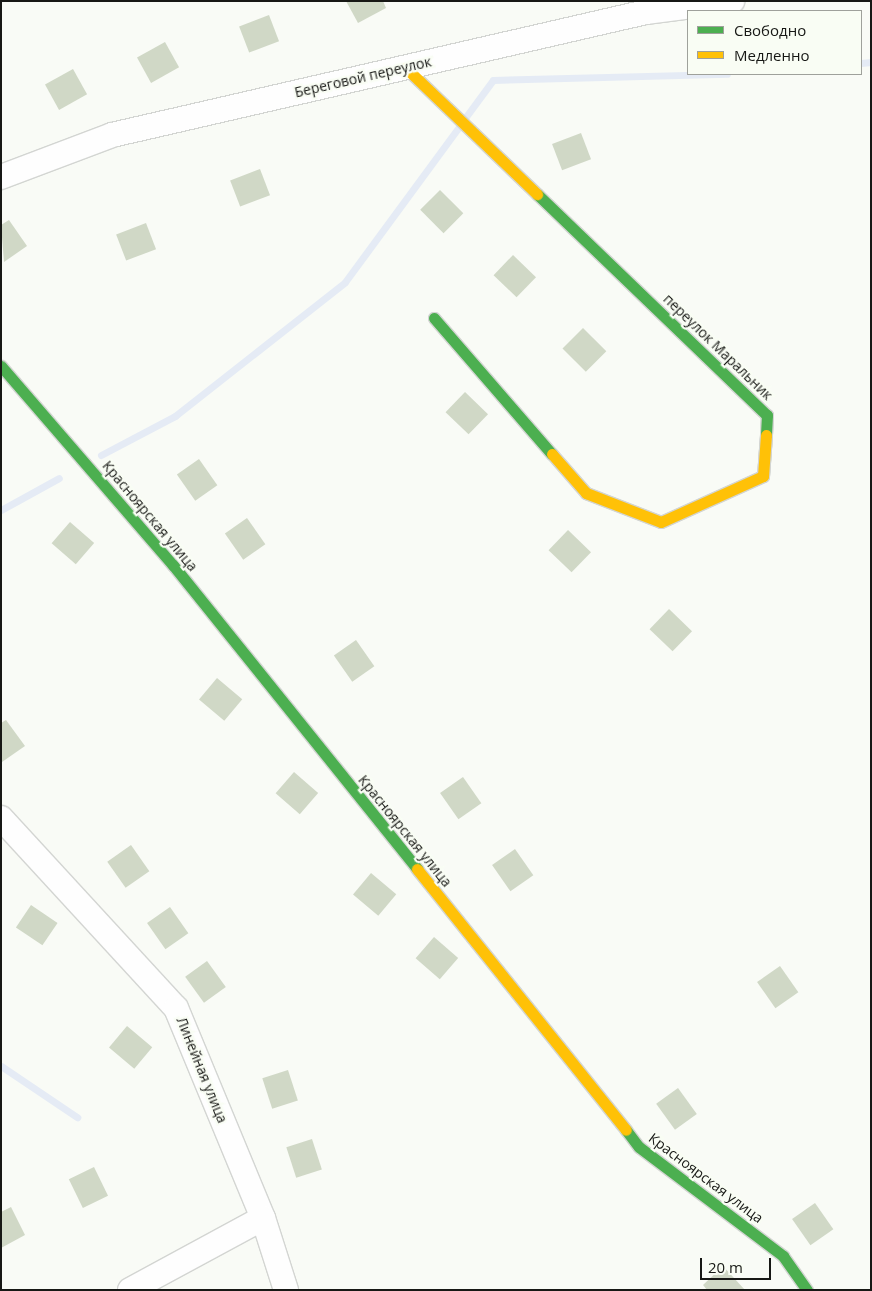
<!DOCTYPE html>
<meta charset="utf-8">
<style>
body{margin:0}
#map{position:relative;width:872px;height:1291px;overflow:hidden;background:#f9fbf6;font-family:"Open Sans",sans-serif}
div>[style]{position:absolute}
.stream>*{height:7px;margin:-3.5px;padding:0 3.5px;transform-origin:3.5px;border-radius:3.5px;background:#e5ebf5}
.building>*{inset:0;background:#d0d8c6;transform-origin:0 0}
.roads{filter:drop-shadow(1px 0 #d3d5d2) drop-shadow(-1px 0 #d3d5d2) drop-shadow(0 1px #d3d5d2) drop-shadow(0 -1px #d3d5d2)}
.street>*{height:24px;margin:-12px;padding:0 12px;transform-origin:12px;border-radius:12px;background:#fefefe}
.fast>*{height:11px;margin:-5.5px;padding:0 5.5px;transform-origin:5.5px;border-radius:5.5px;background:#4caf50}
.slow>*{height:11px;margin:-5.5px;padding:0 5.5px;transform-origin:5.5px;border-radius:5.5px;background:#ffc107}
span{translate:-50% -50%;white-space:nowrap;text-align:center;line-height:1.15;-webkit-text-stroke:4.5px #f9fdf4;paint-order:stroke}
.street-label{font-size:14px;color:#171815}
.frame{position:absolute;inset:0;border:2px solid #171815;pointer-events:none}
.legend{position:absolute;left:687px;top:10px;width:175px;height:65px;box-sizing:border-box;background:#f9fdf4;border:1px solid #9fa19b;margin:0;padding:6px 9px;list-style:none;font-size:15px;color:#171815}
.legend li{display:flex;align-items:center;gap:10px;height:25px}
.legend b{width:25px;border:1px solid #9fa19b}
.scale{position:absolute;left:700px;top:1258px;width:71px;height:22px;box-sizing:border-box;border:2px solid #171815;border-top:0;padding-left:6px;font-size:15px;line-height:18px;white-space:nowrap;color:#171815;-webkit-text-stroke:4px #f9fdf4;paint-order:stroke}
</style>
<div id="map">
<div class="stream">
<i style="left:861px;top:63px;width:10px;rotate:-6deg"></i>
<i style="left:465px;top:118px;width:47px;rotate:-53.6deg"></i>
<i style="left:493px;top:80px;width:234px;rotate:-1.5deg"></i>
<i style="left:101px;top:455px;width:84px;rotate:-27.8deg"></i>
<i style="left:175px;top:416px;width:216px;rotate:-38.2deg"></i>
<i style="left:345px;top:282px;width:192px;rotate:-53.7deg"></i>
<i style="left:1px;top:510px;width:66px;rotate:-28.9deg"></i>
<i style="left:1px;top:1066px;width:92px;rotate:33.9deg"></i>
</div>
<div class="building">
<i style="clip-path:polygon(346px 1px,383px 1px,386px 8px,358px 23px)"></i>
<i style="left:269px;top:15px;width:28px;height:32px;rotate:69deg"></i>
<i style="left:165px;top:42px;width:29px;height:32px;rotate:61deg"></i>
<i style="left:73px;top:69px;width:29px;height:32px;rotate:61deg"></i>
<i style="left:581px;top:133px;width:28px;height:31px;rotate:69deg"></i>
<i style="left:260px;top:169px;width:28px;height:32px;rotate:69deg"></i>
<i style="left:440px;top:190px;width:33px;height:28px;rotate:45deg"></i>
<i style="clip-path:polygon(9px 220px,27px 246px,4px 262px,1px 225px)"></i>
<i style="left:146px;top:223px;width:28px;height:32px;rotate:69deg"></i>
<i style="left:513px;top:255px;width:32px;height:28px;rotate:44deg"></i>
<i style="left:583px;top:328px;width:33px;height:29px;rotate:45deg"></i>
<i style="left:465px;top:392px;width:32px;height:28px;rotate:44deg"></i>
<i style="left:199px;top:459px;width:32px;height:27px;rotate:55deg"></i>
<i style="left:247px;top:518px;width:32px;height:27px;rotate:55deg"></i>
<i style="left:70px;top:522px;width:32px;height:28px;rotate:41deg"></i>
<i style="left:568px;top:530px;width:32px;height:28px;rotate:44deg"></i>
<i style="left:669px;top:609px;width:32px;height:28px;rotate:44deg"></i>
<i style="left:356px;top:640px;width:32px;height:27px;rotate:55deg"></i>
<i style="left:217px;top:678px;width:33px;height:28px;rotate:40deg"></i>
<i style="clip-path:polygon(6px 720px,25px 746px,2px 762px,1px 723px)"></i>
<i style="left:294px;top:772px;width:32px;height:28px;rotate:41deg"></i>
<i style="left:463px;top:777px;width:32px;height:28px;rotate:55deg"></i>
<i style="left:131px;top:845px;width:32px;height:29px;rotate:55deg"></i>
<i style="left:515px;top:849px;width:32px;height:28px;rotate:55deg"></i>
<i style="left:371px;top:873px;width:33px;height:28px;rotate:40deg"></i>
<i style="left:31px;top:905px;width:32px;height:27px;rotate:34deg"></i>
<i style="left:170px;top:907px;width:32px;height:28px;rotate:55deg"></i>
<i style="left:434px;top:937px;width:32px;height:28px;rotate:41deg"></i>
<i style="left:207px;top:961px;width:32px;height:27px;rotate:54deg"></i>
<i style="left:780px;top:966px;width:32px;height:28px;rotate:55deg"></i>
<i style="left:127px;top:1026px;width:33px;height:28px;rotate:40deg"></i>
<i style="left:288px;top:1070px;width:32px;height:27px;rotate:72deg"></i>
<i style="left:678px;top:1088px;width:32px;height:27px;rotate:54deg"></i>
<i style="left:312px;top:1139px;width:32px;height:27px;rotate:72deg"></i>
<i style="left:94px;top:1167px;width:32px;height:28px;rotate:64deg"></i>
<i style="left:815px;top:1203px;width:32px;height:28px;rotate:55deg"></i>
<i style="clip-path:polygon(11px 1207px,25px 1235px,1px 1248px,1px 1212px)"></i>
<i style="clip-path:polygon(723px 1266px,745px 1290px,707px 1290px,703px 1285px)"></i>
</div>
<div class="roads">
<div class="street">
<i style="left:1px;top:177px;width:119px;rotate:-20.7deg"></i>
<i style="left:112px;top:135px;width:548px;rotate:-12.97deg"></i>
<i style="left:646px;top:12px;width:87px;rotate:-7.3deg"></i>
<i style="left:1px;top:818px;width:258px;rotate:47.4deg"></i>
<i style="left:176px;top:1008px;width:227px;rotate:67.5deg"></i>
<i style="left:263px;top:1218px;width:76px;rotate:72.3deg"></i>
<i style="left:130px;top:1290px;width:151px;rotate:-28.4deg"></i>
</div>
<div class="fast">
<i style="left:537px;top:194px;width:319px;rotate:43.9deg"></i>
<i style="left:767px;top:415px;width:20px;rotate:93deg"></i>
<i style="left:434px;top:318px;width:180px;rotate:49.1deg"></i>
<i style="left:1px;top:366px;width:263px;rotate:49.2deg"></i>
<i style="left:173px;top:565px;width:390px;rotate:51.2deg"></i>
<i style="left:626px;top:1130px;width:21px;rotate:53deg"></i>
<i style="left:639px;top:1147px;width:181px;rotate:37.1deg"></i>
<i style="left:783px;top:1256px;width:42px;rotate:54.8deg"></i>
</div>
<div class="slow">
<i style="left:406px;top:68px;width:182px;rotate:43.9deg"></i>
<i style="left:552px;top:454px;width:52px;rotate:48.9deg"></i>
<i style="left:586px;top:493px;width:80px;rotate:21.1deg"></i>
<i style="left:661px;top:522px;width:112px;rotate:-24.3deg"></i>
<i style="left:763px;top:476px;width:41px;rotate:-85.8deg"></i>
<i style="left:417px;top:869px;width:334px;rotate:51.3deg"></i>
</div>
</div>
<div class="street-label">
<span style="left:363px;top:77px;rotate:-13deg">Береговой переулок</span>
<span style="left:718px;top:347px;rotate:44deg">переулок Маральник</span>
<span style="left:150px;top:516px;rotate:50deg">Красноярская улица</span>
<span style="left:405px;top:831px;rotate:51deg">Красноярская улица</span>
<span style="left:202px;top:1070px;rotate:68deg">Линейная улица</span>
<span style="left:706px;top:1178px;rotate:37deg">Красноярская улица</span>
</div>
<div class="frame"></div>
<ul class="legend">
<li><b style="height:6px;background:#4caf50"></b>Свободно</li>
<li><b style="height:6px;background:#ffc107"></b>Медленно</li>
</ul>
<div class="scale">20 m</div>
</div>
